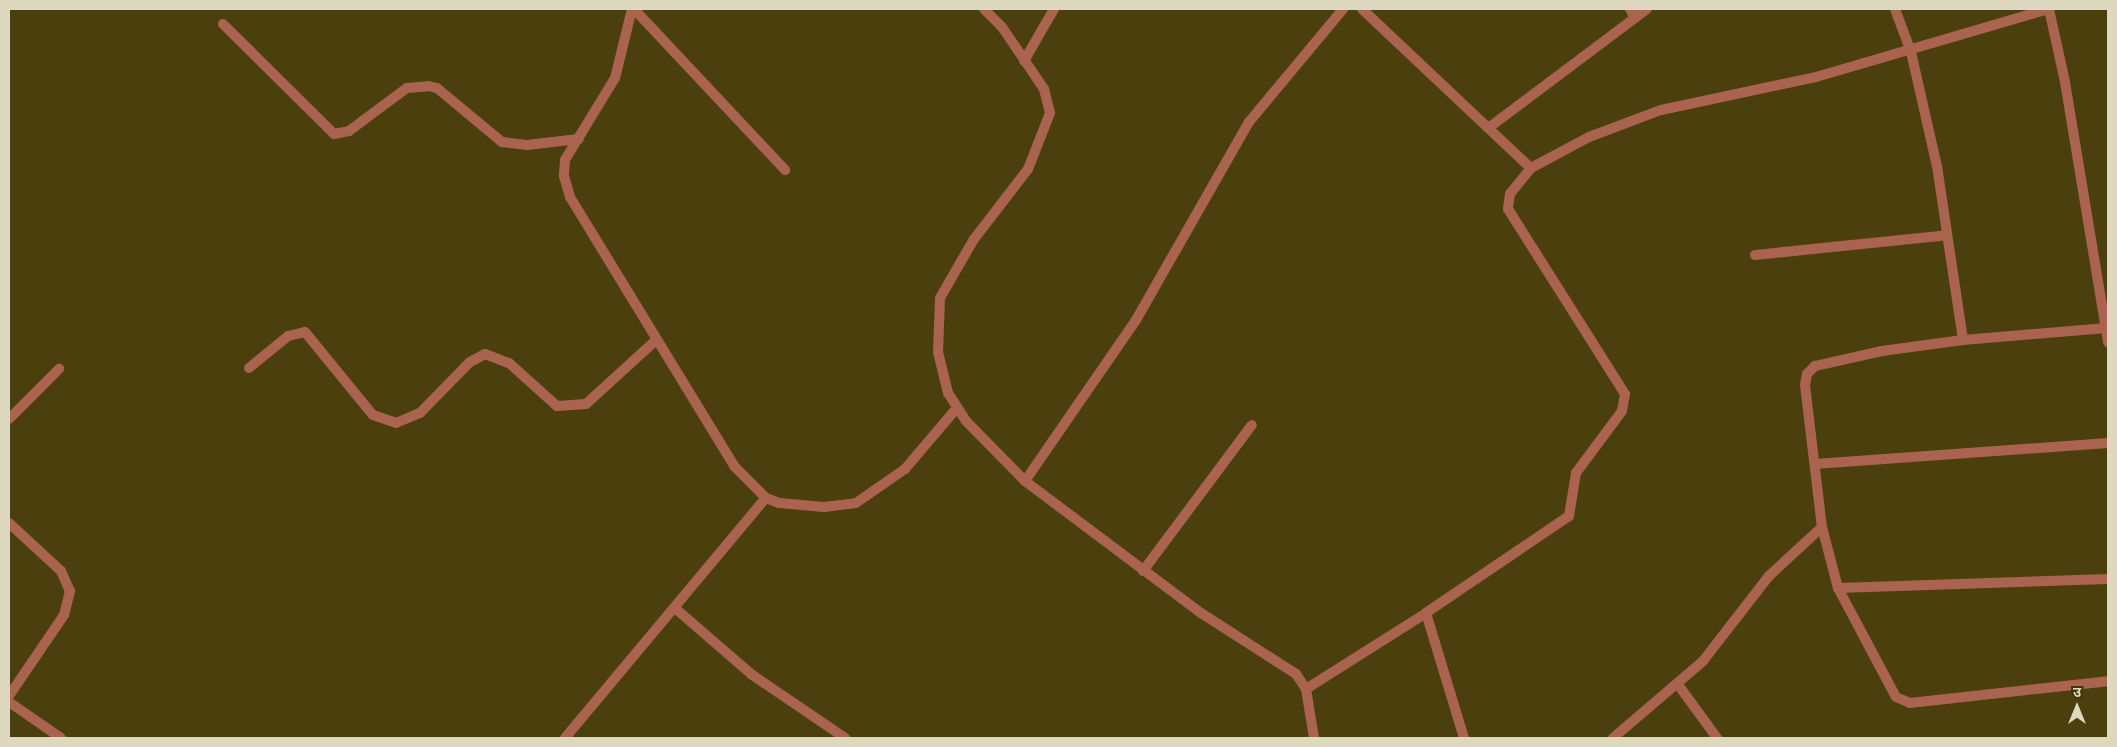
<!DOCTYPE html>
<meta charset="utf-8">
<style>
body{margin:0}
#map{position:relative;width:2117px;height:747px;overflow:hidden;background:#4b400d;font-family:Barlow,"Noto Sans Devanagari",sans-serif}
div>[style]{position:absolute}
.street>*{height:10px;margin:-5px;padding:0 5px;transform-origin:5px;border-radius:5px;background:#aa634e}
span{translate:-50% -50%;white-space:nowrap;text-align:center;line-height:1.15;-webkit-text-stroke:4px #403600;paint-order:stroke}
.frame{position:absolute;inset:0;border:10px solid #ded8bf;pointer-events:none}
.north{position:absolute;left:2052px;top:682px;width:50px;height:50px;-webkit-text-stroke:4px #403600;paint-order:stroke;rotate:0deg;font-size:14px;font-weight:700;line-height:20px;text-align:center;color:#ded8bf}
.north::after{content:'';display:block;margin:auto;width:18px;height:22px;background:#ded8bf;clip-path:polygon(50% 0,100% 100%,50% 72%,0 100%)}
</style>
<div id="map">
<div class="street">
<i style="left:632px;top:9px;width:71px;rotate:103.8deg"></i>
<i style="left:615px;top:78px;width:96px;rotate:121.4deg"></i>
<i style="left:565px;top:160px;width:16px;rotate:94deg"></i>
<i style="left:564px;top:176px;width:22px;rotate:74deg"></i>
<i style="left:570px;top:197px;width:316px;rotate:58.6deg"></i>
<i style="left:735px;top:467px;width:44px;rotate:45deg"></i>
<i style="left:766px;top:498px;width:14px;rotate:21deg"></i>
<i style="left:779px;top:503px;width:45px;rotate:5.1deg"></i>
<i style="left:824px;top:507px;width:32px;rotate:-7deg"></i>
<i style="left:856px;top:503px;width:60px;rotate:-34.8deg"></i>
<i style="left:905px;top:469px;width:79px;rotate:-49.6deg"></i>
<i style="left:634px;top:9px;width:221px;rotate:46.8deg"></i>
<i style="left:984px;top:9px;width:25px;rotate:45deg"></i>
<i style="left:1002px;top:27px;width:75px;rotate:55.9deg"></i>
<i style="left:1044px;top:89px;width:25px;rotate:76deg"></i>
<i style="left:1050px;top:113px;width:60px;rotate:111.4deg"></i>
<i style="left:1028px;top:169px;width:88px;rotate:127.6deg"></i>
<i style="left:974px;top:239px;width:68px;rotate:120deg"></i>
<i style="left:940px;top:298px;width:54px;rotate:92.1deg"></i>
<i style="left:938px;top:352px;width:42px;rotate:76.3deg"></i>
<i style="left:948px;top:393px;width:33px;rotate:57deg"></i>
<i style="left:966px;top:421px;width:84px;rotate:45.5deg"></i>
<i style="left:1025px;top:481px;width:220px;rotate:36.9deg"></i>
<i style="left:1201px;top:613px;width:113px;rotate:32.7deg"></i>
<i style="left:1296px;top:674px;width:18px;rotate:56deg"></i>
<i style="left:1306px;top:689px;width:50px;rotate:80.7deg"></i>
<i style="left:1362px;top:9px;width:232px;rotate:43.3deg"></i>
<i style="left:1531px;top:168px;width:33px;rotate:129deg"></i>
<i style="left:1510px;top:194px;width:15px;rotate:98deg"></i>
<i style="left:1508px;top:209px;width:219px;rotate:57.7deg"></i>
<i style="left:1625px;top:394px;width:17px;rotate:100deg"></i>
<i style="left:1622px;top:411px;width:77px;rotate:126.6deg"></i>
<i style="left:1576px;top:473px;width:44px;rotate:99.2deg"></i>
<i style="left:1569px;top:516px;width:173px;rotate:145.9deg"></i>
<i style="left:1426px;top:613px;width:131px;rotate:73.1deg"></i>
<i style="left:1630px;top:9px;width:10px;rotate:61deg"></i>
<i style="left:1895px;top:9px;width:46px;rotate:69.6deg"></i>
<i style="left:1911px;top:52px;width:117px;rotate:77.2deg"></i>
<i style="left:1937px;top:166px;width:176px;rotate:81.5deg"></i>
<i style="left:1963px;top:340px;width:144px;rotate:-4.8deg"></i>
<i style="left:2049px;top:9px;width:75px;rotate:77.6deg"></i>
<i style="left:2065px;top:82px;width:264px;rotate:80.6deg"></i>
<i style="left:223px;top:24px;width:156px;rotate:44.7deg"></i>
<i style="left:334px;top:134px;width:15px;rotate:-11deg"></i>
<i style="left:349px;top:131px;width:72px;rotate:-36.6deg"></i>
<i style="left:407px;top:88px;width:21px;rotate:-5deg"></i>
<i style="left:428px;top:86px;width:9px;rotate:13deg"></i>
<i style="left:437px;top:88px;width:85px;rotate:39.7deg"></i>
<i style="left:502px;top:142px;width:25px;rotate:7deg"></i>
<i style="left:527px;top:145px;width:52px;rotate:-6.6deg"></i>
<i style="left:1024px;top:61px;width:60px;rotate:-60deg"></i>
<i style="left:1491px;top:126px;width:195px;rotate:-36.9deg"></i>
<i style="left:1531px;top:168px;width:66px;rotate:-28.1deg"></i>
<i style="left:1589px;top:137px;width:77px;rotate:-20.6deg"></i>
<i style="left:1661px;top:110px;width:158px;rotate:-12deg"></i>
<i style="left:1816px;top:77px;width:242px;rotate:-16.3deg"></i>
<i style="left:1755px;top:255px;width:193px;rotate:-5.9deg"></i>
<i style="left:1963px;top:340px;width:82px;rotate:172.3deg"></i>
<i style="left:1882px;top:351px;width:69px;rotate:167.4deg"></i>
<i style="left:1815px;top:366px;width:11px;rotate:135deg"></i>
<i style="left:1807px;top:374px;width:11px;rotate:100deg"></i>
<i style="left:1805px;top:385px;width:143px;rotate:83.2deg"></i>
<i style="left:1822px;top:527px;width:63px;rotate:75.3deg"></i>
<i style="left:1838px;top:588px;width:123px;rotate:62deg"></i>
<i style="left:1896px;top:697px;width:15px;rotate:23deg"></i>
<i style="left:1910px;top:703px;width:199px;rotate:-6.3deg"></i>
<i style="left:249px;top:368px;width:50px;rotate:-39.4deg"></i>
<i style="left:288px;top:336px;width:17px;rotate:-13deg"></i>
<i style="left:305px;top:332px;width:107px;rotate:50.7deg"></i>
<i style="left:373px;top:415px;width:24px;rotate:19deg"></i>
<i style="left:396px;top:423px;width:26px;rotate:-23deg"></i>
<i style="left:420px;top:413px;width:71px;rotate:-45.6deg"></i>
<i style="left:470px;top:362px;width:17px;rotate:-28deg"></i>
<i style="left:485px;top:354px;width:26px;rotate:21deg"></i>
<i style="left:509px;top:363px;width:64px;rotate:41.9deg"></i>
<i style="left:557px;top:406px;width:29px;rotate:-4deg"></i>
<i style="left:586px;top:404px;width:95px;rotate:-42.4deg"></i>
<i style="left:9px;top:419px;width:71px;rotate:-45deg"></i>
<i style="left:1815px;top:464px;width:294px;rotate:-4.1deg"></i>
<i style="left:1025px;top:481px;width:196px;rotate:-55.4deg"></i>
<i style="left:1136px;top:320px;width:228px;rotate:-60.3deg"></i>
<i style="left:1249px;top:122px;width:147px;rotate:-50.2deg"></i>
<i style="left:9px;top:523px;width:71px;rotate:42.7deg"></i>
<i style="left:61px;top:571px;width:22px;rotate:66deg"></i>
<i style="left:70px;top:591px;width:25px;rotate:104deg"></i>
<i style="left:64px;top:615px;width:98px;rotate:124.2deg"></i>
<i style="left:1143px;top:571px;width:182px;rotate:-53.3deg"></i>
<i style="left:1838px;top:588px;width:270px;rotate:-1.9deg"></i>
<i style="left:676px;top:609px;width:99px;rotate:40.9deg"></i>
<i style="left:751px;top:674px;width:114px;rotate:34.2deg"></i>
<i style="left:1679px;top:686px;width:64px;rotate:53.8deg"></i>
<i style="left:1306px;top:689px;width:142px;rotate:-32.3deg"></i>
<i style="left:9px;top:702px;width:63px;rotate:34.7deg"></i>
<i style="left:565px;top:738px;width:313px;rotate:-50.1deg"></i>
<i style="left:1613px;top:738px;width:118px;rotate:-40.5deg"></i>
<i style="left:1703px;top:661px;width:108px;rotate:-52.2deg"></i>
<i style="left:1769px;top:576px;width:72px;rotate:-42.8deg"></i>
</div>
<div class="frame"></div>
<div class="north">उ</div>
</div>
